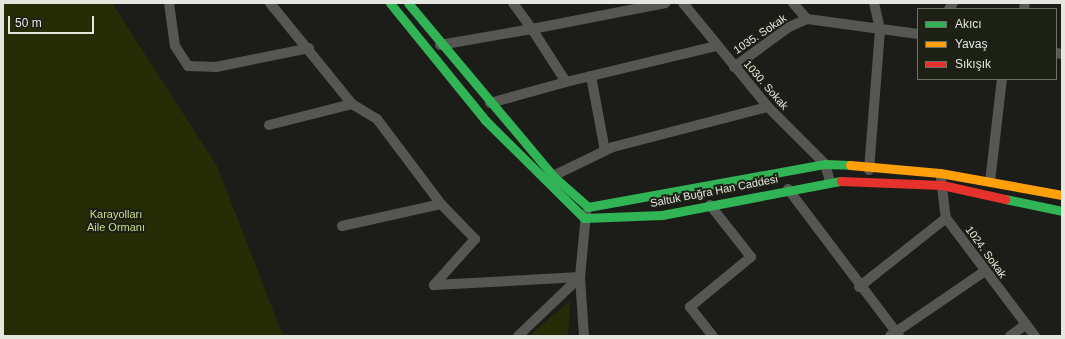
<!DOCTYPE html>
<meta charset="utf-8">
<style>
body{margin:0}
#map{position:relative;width:1065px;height:339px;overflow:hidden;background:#1c1d18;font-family:Arial,sans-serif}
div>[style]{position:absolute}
.green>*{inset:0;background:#262d06}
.street>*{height:10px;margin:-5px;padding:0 5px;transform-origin:5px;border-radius:5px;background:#565752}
.fast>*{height:9px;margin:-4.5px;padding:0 4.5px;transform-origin:4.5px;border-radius:4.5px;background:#30b455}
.slow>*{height:9px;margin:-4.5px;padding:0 4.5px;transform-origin:4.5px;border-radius:4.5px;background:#ff9f0a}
.jam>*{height:9px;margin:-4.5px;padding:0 4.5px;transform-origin:4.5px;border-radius:4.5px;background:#e5322d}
span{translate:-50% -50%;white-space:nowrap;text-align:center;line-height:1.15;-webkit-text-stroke:4px #1d2015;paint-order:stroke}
.street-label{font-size:11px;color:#e4e7df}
.park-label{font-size:11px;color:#cadb8f}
.frame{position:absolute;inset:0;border:4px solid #e4e7df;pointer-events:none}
.legend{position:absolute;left:917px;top:8px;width:140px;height:72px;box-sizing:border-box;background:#1d2015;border:1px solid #6d7066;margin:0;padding:5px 7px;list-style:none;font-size:12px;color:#e4e7df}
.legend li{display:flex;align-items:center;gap:8px;height:20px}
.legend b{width:20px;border:1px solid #6d7066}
.scale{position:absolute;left:8px;top:16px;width:86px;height:18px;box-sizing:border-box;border:2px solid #e4e7df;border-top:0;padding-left:5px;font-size:12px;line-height:14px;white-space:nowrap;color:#e4e7df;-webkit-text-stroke:3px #1d2015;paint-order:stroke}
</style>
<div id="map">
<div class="green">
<i style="clip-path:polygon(3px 3px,112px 3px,217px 166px,283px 336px,3px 336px)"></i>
<i style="clip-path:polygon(570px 301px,568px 336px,529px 336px)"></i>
</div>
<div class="street">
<i style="left:169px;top:3px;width:43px;rotate:82.1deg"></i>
<i style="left:175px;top:46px;width:24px;rotate:57deg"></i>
<i style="left:188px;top:66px;width:28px;rotate:2deg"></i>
<i style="left:216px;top:67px;width:95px;rotate:-11.5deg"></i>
<i style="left:270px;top:3px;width:130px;rotate:50.9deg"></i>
<i style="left:352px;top:104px;width:29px;rotate:31deg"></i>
<i style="left:377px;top:119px;width:106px;rotate:53deg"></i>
<i style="left:441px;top:204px;width:49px;rotate:45.8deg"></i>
<i style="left:475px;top:239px;width:62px;rotate:131.7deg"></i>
<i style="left:513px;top:3px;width:32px;rotate:54deg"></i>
<i style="left:532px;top:29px;width:136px;rotate:-11deg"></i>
<i style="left:683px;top:3px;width:134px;rotate:50.7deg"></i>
<i style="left:768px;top:107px;width:81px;rotate:45deg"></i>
<i style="left:825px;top:164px;width:18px;rotate:74deg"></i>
<i style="left:793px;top:3px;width:21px;rotate:49deg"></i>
<i style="left:949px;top:9px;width:7px;rotate:-56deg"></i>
<i style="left:1024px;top:9px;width:6px;rotate:-81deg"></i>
<i style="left:440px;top:45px;width:93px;rotate:-9.9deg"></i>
<i style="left:532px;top:29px;width:63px;rotate:57.3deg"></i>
<i style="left:566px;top:82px;width:154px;rotate:-13.5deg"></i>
<i style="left:1056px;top:53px;width:6px;rotate:9deg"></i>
<i style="left:734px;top:67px;width:68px;rotate:-36deg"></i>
<i style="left:789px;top:27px;width:20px;rotate:-24deg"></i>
<i style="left:807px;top:19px;width:112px;rotate:7.7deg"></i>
<i style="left:591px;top:76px;width:76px;rotate:79.4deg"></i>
<i style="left:490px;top:103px;width:79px;rotate:-15.4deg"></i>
<i style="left:269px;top:125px;width:86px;rotate:-14.2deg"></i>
<i style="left:869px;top:170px;width:141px;rotate:-85.5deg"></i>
<i style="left:880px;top:29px;width:27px;rotate:-103deg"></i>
<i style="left:553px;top:176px;width:67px;rotate:-25.8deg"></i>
<i style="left:613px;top:147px;width:160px;rotate:-14.5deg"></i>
<i style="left:941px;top:179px;width:39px;rotate:83deg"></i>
<i style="left:946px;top:218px;width:148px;rotate:53deg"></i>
<i style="left:990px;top:182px;width:104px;rotate:-83.4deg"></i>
<i style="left:788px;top:189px;width:184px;rotate:52.9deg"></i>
<i style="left:710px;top:205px;width:66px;rotate:51.7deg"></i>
<i style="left:751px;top:257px;width:79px;rotate:140.7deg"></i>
<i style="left:690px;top:307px;width:37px;rotate:52deg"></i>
<i style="left:342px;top:226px;width:101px;rotate:-12.5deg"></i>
<i style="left:434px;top:285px;width:146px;rotate:-3.1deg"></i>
<i style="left:859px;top:287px;width:111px;rotate:-38.4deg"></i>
<i style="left:518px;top:336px;width:86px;rotate:-43.6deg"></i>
<i style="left:584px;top:336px;width:59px;rotate:-93.9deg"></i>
<i style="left:580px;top:277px;width:64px;rotate:-84.6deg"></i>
<i style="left:890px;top:336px;width:115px;rotate:-34.4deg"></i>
<i style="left:1010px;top:336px;width:19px;rotate:-36deg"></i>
</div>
<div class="fast">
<i style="left:390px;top:3px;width:151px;rotate:50.9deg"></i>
<i style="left:485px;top:120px;width:139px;rotate:44.7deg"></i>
<i style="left:584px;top:218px;width:78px;rotate:-2.2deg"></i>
<i style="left:662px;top:215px;width:182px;rotate:-10.8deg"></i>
<i style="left:408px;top:3px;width:226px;rotate:50deg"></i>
<i style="left:553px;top:176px;width:47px;rotate:41.5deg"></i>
<i style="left:588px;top:207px;width:241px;rotate:-10.3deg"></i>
<i style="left:825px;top:164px;width:25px;rotate:2deg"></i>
<i style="left:1005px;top:199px;width:58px;rotate:11.9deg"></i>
</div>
<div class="slow">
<i style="left:850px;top:165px;width:90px;rotate:5.1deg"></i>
<i style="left:940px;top:173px;width:124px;rotate:10.2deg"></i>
</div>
<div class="jam">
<i style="left:841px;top:181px;width:101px;rotate:2.3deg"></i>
<i style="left:942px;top:185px;width:65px;rotate:12.5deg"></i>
</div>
<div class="street-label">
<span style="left:760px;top:34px;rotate:-34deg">1035. Sokak</span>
<span style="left:766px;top:85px;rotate:49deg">1030. Sokak</span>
<span style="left:714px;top:191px;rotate:-11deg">Saltuk Buğra Han Caddesi</span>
<span style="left:986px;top:252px;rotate:54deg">1024. Sokak</span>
</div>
<div class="park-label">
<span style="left:116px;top:221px">Karayolları<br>Aile Ormanı</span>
</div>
<div class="frame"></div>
<ul class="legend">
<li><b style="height:5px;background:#30b455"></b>Akıcı</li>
<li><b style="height:5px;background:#ff9f0a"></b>Yavaş</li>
<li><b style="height:5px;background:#e5322d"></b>Sıkışık</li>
</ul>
<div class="scale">50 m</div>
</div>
